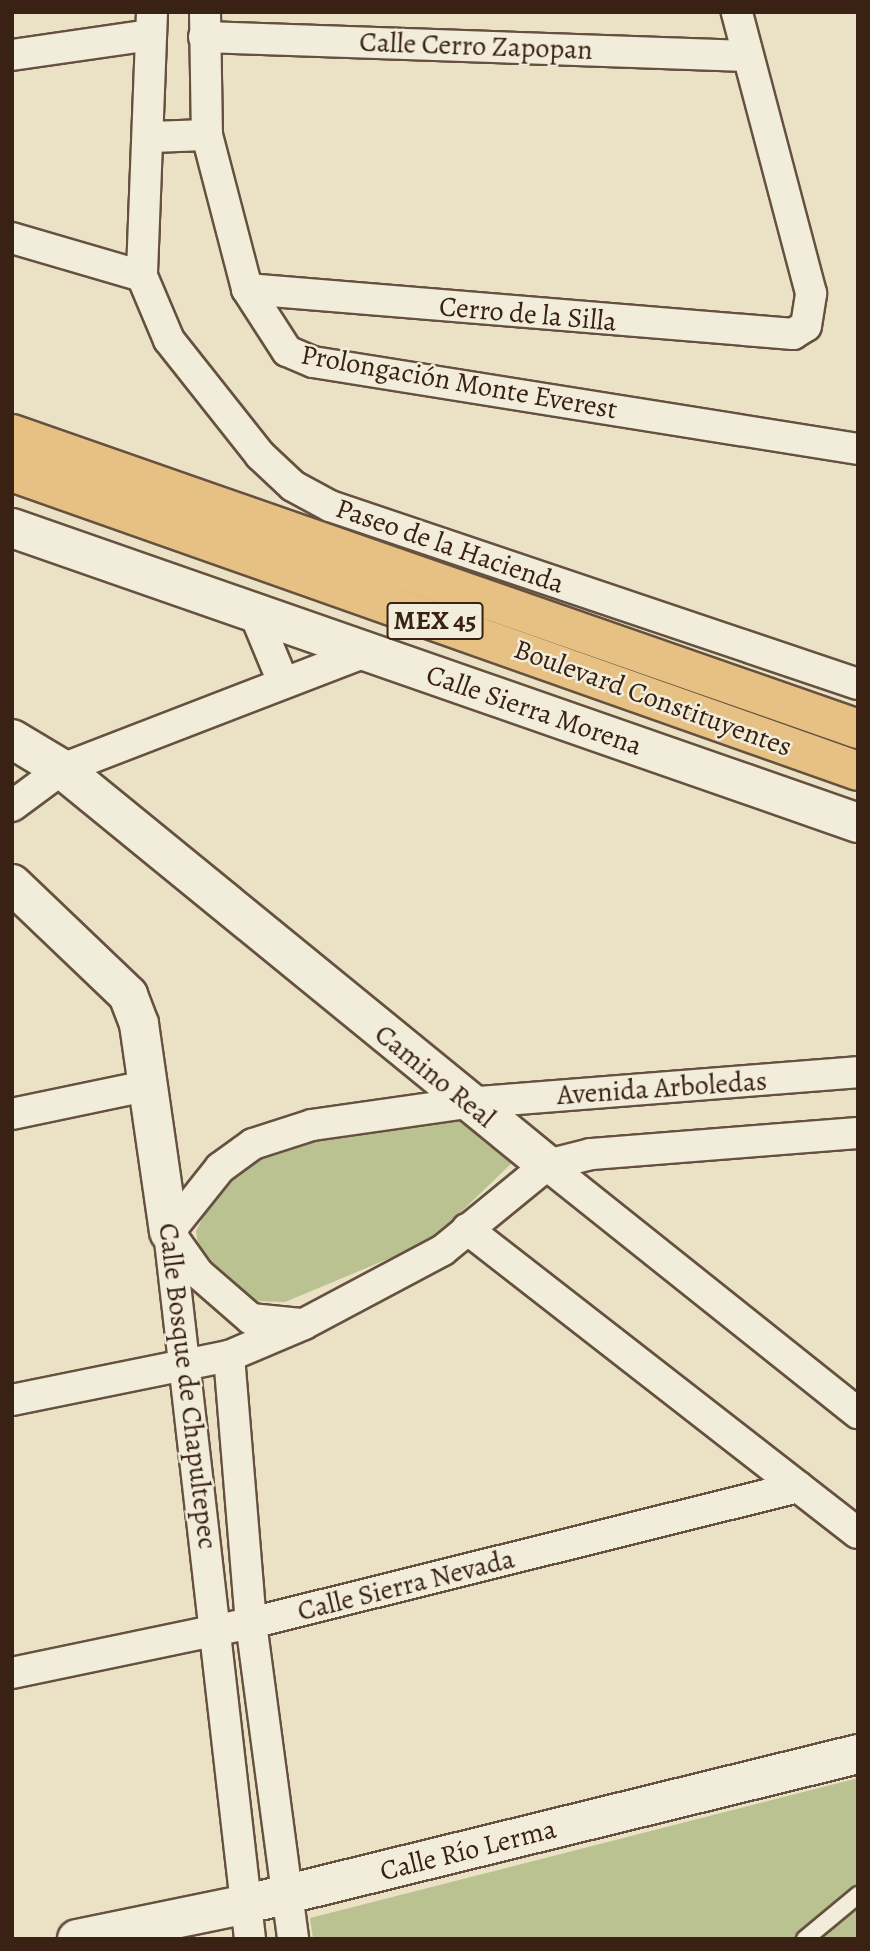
<!DOCTYPE html>
<meta charset="utf-8">
<style>
body{margin:0}
#map{position:relative;width:870px;height:1951px;overflow:hidden;background:#ebe2c6;font-family:Alegreya,serif}
div>[style]{position:absolute}
.green>*{inset:0;background:#bbc292}
.roads{filter:drop-shadow(2px 0 #665140) drop-shadow(-2px 0 #665140) drop-shadow(0 2px #665140) drop-shadow(0 -2px #665140)}
.lane>*{height:16px;margin:-8px;padding:0 8px;transform-origin:8px;border-radius:8px;background:#f2ecda}
.street>*{height:30px;margin:-15px;padding:0 15px;transform-origin:15px;border-radius:15px;background:#f2ecda}
.secondary>*{height:38px;margin:-19px;padding:0 19px;transform-origin:19px;border-radius:19px;background:#f2ecda}
.highway>*{height:38px;margin:-19px;padding:0 19px;transform-origin:19px;border-radius:19px;background:#e6c183}
span{translate:-50% -50%;white-space:nowrap;text-align:center;line-height:1.15;-webkit-text-stroke:5px #f2ecda;paint-order:stroke}
.shield-label span{padding:2px 5px;background:#f2ecda;border:2px solid;border-radius:5px;-webkit-text-stroke-width:0}
.shield-label{font-size:26px;color:#392113;font-weight:700}
.street-label{font-size:28px;color:#392113}
.frame{position:absolute;inset:0;border:14px solid #392113;pointer-events:none}
</style>
<div id="map">
<div class="green">
<i style="clip-path:polygon(450px 1108px,516px 1159px,431px 1241px,285px 1302px,253px 1301px,200px 1258px,196px 1231px,226px 1174px,269px 1150px)"></i>
<i style="clip-path:polygon(858px 1778px,858px 1939px,313px 1939px,310px 1918px)"></i>
</div>
<div class="roads">
<div class="lane">
<i style="left:805px;top:1939px;width:69px;rotate:-39.7deg"></i>
</div>
<div class="street">
<i style="left:152px;top:12px;width:264px;rotate:92.2deg"></i>
<i style="left:142px;top:276px;width:69px;rotate:67.1deg"></i>
<i style="left:169px;top:340px;width:147px;rotate:51.6deg"></i>
<i style="left:260px;top:455px;width:45px;rotate:43.2deg"></i>
<i style="left:293px;top:486px;width:42px;rotate:28.4deg"></i>
<i style="left:330px;top:506px;width:557px;rotate:18.63deg"></i>
<i style="left:205px;top:12px;width:123px;rotate:89.1deg"></i>
<i style="left:207px;top:135px;width:159px;rotate:75.4deg"></i>
<i style="left:247px;top:289px;width:74px;rotate:57.2deg"></i>
<i style="left:287px;top:351px;width:28px;rotate:23deg"></i>
<i style="left:313px;top:362px;width:552px;rotate:9.07deg"></i>
<i style="left:204px;top:37px;width:543px;rotate:2deg"></i>
<i style="left:12px;top:55px;width:139px;rotate:-8.2deg"></i>
<i style="left:151px;top:137px;width:56px;rotate:-2deg"></i>
<i style="left:12px;top:238px;width:135px;rotate:16.3deg"></i>
<i style="left:247px;top:289px;width:548px;rotate:4.71deg"></i>
<i style="left:793px;top:334px;width:15px;rotate:-32deg"></i>
<i style="left:806px;top:326px;width:33px;rotate:-81deg"></i>
<i style="left:811px;top:293px;width:291px;rotate:-104.8deg"></i>
<i style="left:254px;top:612px;width:76px;rotate:67.5deg"></i>
<i style="left:12px;top:806px;width:62px;rotate:-36.5deg"></i>
<i style="left:62px;top:769px;width:326px;rotate:-21.1deg"></i>
<i style="left:12px;top:1114px;width:137px;rotate:-11.8deg"></i>
<i style="left:547px;top:1165px;width:398px;rotate:38.6deg"></i>
<i style="left:467px;top:1229px;width:495px;rotate:37.9deg"></i>
<i style="left:169px;top:1232px;width:82px;rotate:-51.4deg"></i>
<i style="left:220px;top:1168px;width:41px;rotate:-36deg"></i>
<i style="left:253px;top:1144px;width:62px;rotate:-17.9deg"></i>
<i style="left:312px;top:1125px;width:156px;rotate:-8.1deg"></i>
<i style="left:466px;top:1103px;width:393px;rotate:-4.5deg"></i>
<i style="left:169px;top:1232px;width:712px;rotate:83.46deg"></i>
<i style="left:171px;top:1235px;width:47px;rotate:54.6deg"></i>
<i style="left:198px;top:1273px;width:70px;rotate:41deg"></i>
<i style="left:251px;top:1319px;width:50px;rotate:5.7deg"></i>
<i style="left:229px;top:1356px;width:268px;rotate:85.3deg"></i>
<i style="left:251px;top:1623px;width:319px;rotate:82.4deg"></i>
<i style="left:12px;top:1400px;width:221px;rotate:-11.5deg"></i>
<i style="left:229px;top:1356px;width:82px;rotate:-23.1deg"></i>
<i style="left:304px;top:1324px;width:157px;rotate:-28deg"></i>
<i style="left:443px;top:1250px;width:134px;rotate:-39.3deg"></i>
<i style="left:547px;top:1165px;width:45px;rotate:-14deg"></i>
<i style="left:591px;top:1154px;width:268px;rotate:-4.5deg"></i>
<i style="left:12px;top:1673px;width:244px;rotate:-11.8deg"></i>
<i style="left:251px;top:1623px;width:564px;rotate:-13.96deg"></i>
</div>
<div class="secondary">
<i style="left:12px;top:528px;width:896px;rotate:19.22deg"></i>
<i style="left:12px;top:739px;width:58px;rotate:31deg"></i>
<i style="left:62px;top:769px;width:626px;rotate:39.23deg"></i>
<i style="left:12px;top:884px;width:161px;rotate:43.7deg"></i>
<i style="left:128px;top:995px;width:31px;rotate:69deg"></i>
<i style="left:139px;top:1024px;width:210px;rotate:81.8deg"></i>
<i style="left:77px;top:1939px;width:174px;rotate:-11.6deg"></i>
<i style="left:247px;top:1904px;width:629px;rotate:-13.79deg"></i>
</div>
<div class="highway">
<i style="left:12px;top:434px;width:896px;rotate:19.22deg"></i>
<i style="left:12px;top:472px;width:897px;rotate:19.46deg"></i>
</div>
</div>
<div class="shield-label">
<span style="left:435px;top:621px">MEX 45</span>
</div>
<div class="street-label">
<span style="left:476px;top:46px;rotate:2deg">Calle Cerro Zapopan</span>
<span style="left:528px;top:314px;rotate:5deg">Cerro de la Silla</span>
<span style="left:459px;top:382px;rotate:10deg">Prolongación Monte Everest</span>
<span style="left:450px;top:546px;rotate:19deg">Paseo de la Hacienda</span>
<span style="left:653px;top:698px;rotate:20deg">Boulevard Constituyentes</span>
<span style="left:534px;top:710px;rotate:19deg">Calle Sierra Morena</span>
<span style="left:435px;top:1076px;rotate:39deg">Camino Real</span>
<span style="left:662px;top:1088px;rotate:-4deg">Avenida Arboledas</span>
<span style="left:188px;top:1386px;rotate:83deg">Calle Bosque de Chapultepec</span>
<span style="left:406px;top:1585px;rotate:-14deg">Calle Sierra Nevada</span>
<span style="left:468px;top:1850px;rotate:-14deg">Calle Río Lerma</span>
</div>
<div class="frame"></div>
</div>
